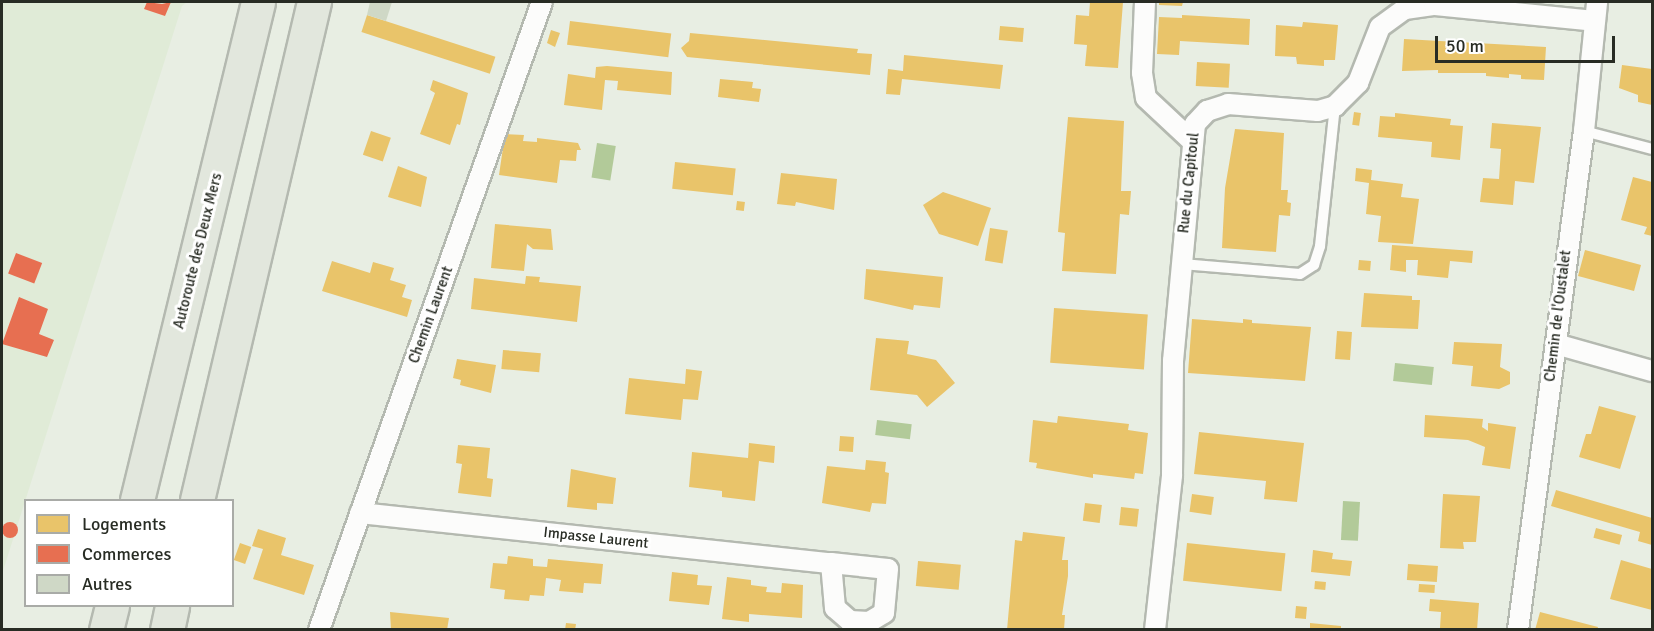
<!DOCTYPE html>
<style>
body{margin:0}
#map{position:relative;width:1654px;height:631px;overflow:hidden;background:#e8eee3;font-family:Signika,sans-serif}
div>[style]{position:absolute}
.built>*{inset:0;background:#e0ebd7}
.water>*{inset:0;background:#b2ca99;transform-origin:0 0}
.homes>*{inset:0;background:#e9c46a;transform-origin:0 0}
.shops>*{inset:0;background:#e76f51;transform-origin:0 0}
.round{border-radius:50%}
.building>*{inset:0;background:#cfd8c6}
.roads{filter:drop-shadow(2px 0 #b4b9b0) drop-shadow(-2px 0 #b4b9b0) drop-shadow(0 2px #b4b9b0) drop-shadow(0 -2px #b4b9b0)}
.service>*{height:10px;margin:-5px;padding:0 5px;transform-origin:5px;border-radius:5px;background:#fcfcfb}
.minor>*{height:20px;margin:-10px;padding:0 10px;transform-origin:10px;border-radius:10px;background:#fcfcfb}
.motorway>*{height:33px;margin:-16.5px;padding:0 16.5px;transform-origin:16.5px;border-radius:16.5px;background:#e2e7dd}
span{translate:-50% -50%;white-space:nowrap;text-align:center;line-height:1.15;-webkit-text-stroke:6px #fff;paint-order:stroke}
.street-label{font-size:15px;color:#282c24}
.frame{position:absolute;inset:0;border:3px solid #282c24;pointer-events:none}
.legend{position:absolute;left:24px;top:499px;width:210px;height:108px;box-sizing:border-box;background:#fff;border:2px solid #a9aba7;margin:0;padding:8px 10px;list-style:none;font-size:18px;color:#282c24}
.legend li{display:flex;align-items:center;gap:12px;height:30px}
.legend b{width:30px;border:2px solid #a9aba7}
.scale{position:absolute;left:1435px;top:36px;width:180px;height:27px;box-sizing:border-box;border:3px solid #282c24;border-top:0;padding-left:8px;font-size:18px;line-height:21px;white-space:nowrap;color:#282c24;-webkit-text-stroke:4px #fff;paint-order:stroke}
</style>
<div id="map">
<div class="built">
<i style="clip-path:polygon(2px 2px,187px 2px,182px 6px,2px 574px)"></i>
</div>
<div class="water">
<i style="left:597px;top:143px;width:19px;height:35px;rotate:9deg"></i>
<i style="left:1395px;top:363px;width:39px;height:18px;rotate:6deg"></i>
<i style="left:877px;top:420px;width:35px;height:15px;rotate:7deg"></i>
<i style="left:1343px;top:501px;width:17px;height:39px;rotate:3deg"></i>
</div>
<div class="homes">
<i style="clip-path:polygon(1090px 2px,1123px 2px,1118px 68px,1085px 66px,1087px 45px,1074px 44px,1076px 15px,1089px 16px)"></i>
<i style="clip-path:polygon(1159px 2px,1183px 2px,1182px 6px,1159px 5px)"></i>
<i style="left:367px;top:15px;width:135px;height:18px;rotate:18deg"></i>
<i style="clip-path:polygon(1182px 15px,1250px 19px,1249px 45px,1180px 41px,1179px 55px,1157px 54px,1159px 17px,1182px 18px)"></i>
<i style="left:570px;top:21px;width:102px;height:24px;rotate:7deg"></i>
<i style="clip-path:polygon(1303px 22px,1338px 25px,1335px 60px,1324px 60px,1324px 66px,1297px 64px,1296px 57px,1275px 56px,1276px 25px,1302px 27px)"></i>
<i style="left:1000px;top:26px;width:24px;height:14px;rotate:5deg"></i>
<i style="clip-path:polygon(551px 30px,560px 33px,555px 47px,547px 43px)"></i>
<i style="clip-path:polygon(690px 33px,858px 49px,857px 53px,872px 54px,870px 75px,687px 57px,681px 48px,689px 41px)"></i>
<i style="clip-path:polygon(1404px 39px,1546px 47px,1544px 80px,1521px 79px,1521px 75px,1509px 74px,1509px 78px,1486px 76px,1486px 73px,1438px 73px,1438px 70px,1402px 71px)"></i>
<i style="clip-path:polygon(904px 55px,1003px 65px,1000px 89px,902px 79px,900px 95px,886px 94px,888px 69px,903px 71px)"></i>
<i style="left:1197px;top:62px;width:33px;height:24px;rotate:3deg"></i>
<i style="clip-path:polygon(1622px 65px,1652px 69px,1652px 105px,1638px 102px,1638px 95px,1619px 88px)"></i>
<i style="clip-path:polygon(607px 66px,672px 72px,671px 95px,617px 90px,618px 81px,605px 80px,602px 110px,564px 105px,568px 74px,595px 78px,596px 67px)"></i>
<i style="clip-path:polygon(720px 79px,753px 82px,752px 88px,761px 89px,759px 102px,718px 97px)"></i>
<i style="clip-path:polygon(433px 80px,468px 93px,460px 125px,457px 124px,450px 145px,420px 134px,435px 93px,430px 90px)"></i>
<i style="left:1354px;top:112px;width:7px;height:13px;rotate:8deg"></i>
<i style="clip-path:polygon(1395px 113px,1451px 119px,1450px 125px,1463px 126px,1460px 160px,1431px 157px,1432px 142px,1378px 137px,1380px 116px,1395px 117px)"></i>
<i style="clip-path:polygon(1068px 117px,1124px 121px,1121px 191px,1131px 191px,1129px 215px,1120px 214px,1116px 274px,1062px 271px,1065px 233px,1058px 232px)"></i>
<i style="clip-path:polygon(1492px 123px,1541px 127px,1534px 183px,1515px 181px,1513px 205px,1480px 202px,1483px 178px,1499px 179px,1501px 149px,1490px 148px)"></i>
<i style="clip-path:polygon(1235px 129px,1284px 133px,1281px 190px,1288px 190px,1287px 202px,1291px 203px,1290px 216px,1279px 215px,1276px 252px,1222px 248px,1225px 188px)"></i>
<i style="left:371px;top:131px;width:21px;height:25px;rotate:19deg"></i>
<i style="clip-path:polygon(505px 134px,524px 135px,523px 141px,537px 142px,537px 138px,578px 143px,581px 150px,577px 150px,576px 161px,560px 160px,557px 183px,499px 175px)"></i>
<i style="left:675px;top:162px;width:61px;height:27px;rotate:6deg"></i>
<i style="clip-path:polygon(398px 166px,427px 177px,421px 207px,388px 197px)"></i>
<i style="clip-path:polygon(1356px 168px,1372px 170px,1371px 180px,1403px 184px,1401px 197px,1419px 199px,1413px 244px,1378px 242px,1381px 216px,1366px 214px,1369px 183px,1355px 181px)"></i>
<i style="clip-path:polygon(781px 173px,837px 179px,834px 210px,796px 202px,795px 206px,777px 204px)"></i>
<i style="clip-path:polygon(1633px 177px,1652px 182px,1652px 236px,1644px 234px,1647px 227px,1621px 220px)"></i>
<i style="clip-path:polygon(943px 192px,991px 208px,978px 246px,939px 234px,923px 205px)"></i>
<i style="left:737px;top:201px;width:8px;height:9px;rotate:7deg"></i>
<i style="clip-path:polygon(495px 224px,551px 229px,553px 250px,533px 249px,527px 244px,524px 271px,491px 268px)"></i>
<i style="left:990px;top:228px;width:18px;height:33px;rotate:9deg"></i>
<i style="clip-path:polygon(1392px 245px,1473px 251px,1472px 263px,1450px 261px,1448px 278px,1417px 275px,1418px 260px,1406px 260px,1406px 272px,1390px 270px)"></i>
<i style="left:1585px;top:250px;width:58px;height:27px;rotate:15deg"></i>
<i style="left:1359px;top:260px;width:12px;height:10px;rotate:5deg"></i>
<i style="clip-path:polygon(332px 261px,370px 273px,373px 262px,394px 268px,390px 280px,406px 285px,402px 297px,412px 300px,407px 317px,322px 291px)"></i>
<i style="clip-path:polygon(866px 269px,943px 277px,940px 308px,914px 305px,913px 310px,864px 299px)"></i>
<i style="clip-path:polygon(526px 276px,540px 277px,539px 282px,581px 286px,577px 322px,471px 309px,474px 278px,525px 284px)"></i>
<i style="clip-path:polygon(1364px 293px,1412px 296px,1412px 300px,1420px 300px,1418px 329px,1361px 327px)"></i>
<i style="left:1054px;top:308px;width:94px;height:55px;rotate:4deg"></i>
<i style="clip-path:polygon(1192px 319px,1243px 323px,1243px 319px,1252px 320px,1252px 323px,1311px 327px,1305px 381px,1188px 373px)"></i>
<i style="left:1337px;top:331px;width:15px;height:28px;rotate:4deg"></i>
<i style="clip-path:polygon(876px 338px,909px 341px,907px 354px,936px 360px,955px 383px,927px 407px,917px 395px,870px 390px)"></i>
<i style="clip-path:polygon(1454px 342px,1502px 344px,1500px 367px,1510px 372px,1510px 384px,1499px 389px,1471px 386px,1473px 366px,1452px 364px)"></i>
<i style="left:503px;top:350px;width:38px;height:19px;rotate:5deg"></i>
<i style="clip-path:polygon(457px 359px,496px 365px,491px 393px,460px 385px,461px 380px,453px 378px)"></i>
<i style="clip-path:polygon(686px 369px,702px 371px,698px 400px,683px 399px,681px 420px,625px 414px,629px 378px,685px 384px)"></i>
<i style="clip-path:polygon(1599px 406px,1636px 416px,1620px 469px,1579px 457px,1586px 434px,1591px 434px)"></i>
<i style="clip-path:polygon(1425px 415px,1483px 419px,1482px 427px,1488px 431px,1488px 423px,1516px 427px,1510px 469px,1482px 465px,1485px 447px,1468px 440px,1424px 437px)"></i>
<i style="clip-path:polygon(1058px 416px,1129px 424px,1128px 430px,1148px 433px,1143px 474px,1135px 473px,1134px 479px,1093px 474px,1093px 478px,1036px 468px,1037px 463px,1029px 462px,1033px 420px,1057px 423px)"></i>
<i style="clip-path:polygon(1199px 432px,1304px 443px,1297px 502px,1264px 499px,1266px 481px,1194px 474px)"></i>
<i style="left:840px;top:436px;width:14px;height:15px;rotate:4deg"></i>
<i style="clip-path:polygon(749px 443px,775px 446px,774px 463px,759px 461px,755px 501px,722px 497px,722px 491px,689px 487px,692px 452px,748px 458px)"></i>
<i style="clip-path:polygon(458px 445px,490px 448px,487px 478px,493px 479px,491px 497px,458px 493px,462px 464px,456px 463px)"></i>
<i style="clip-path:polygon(866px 460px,886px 462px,885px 472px,889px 473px,886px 504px,872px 503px,870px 512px,822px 503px,827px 466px,865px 470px)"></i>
<i style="clip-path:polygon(571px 469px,616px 478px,613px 504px,597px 503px,597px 510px,567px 507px)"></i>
<i style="clip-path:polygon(1556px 490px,1652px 518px,1652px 545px,1638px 541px,1640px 532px,1551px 506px)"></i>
<i style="left:1192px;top:494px;width:22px;height:18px;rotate:8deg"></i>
<i style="clip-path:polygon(1443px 494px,1480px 496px,1476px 542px,1463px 542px,1464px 549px,1440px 548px)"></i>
<i style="left:1085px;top:503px;width:17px;height:18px;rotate:7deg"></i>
<i style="left:1121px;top:507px;width:18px;height:18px;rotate:6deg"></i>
<i style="left:1596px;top:528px;width:27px;height:10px;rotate:15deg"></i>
<i style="clip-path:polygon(258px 529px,286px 538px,281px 555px,314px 565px,304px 595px,253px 579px,263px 549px,252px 546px)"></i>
<i style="clip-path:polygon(1023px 532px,1065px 537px,1062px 560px,1068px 560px,1068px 576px,1062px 615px,1065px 615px,1064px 630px,1007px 630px,1015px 540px,1022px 541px)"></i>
<i style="left:240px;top:543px;width:12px;height:18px;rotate:20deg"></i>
<i style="left:1187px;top:543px;width:99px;height:38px;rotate:6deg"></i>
<i style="clip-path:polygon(1313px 550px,1333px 553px,1332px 559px,1352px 561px,1350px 576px,1311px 572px)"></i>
<i style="clip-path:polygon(508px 556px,533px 559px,533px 566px,547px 567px,548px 559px,603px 564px,601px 584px,584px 583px,583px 593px,559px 591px,561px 580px,546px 578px,544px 596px,530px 595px,529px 601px,504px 599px,505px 590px,490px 588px,493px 563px,507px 564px)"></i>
<i style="clip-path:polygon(1621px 560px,1652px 569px,1652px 610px,1610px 599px)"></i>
<i style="left:918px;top:561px;width:43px;height:25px;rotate:5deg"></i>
<i style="left:1408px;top:564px;width:30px;height:16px;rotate:4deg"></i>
<i style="clip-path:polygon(672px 572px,698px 575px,697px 585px,712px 586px,709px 605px,669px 601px)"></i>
<i style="clip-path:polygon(727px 577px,751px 580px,751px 585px,767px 587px,766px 592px,781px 593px,782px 583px,803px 585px,802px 618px,749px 614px,749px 622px,722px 619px)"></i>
<i style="left:1315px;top:581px;width:11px;height:8px;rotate:5deg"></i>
<i style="left:1419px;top:584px;width:16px;height:8px;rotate:4deg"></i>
<i style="clip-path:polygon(1430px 599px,1479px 603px,1477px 630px,1440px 628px,1441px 612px,1429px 611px)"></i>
<i style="left:1296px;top:606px;width:11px;height:12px;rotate:5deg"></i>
<i style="clip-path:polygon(390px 612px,449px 618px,447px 630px,391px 630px)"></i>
<i style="clip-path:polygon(1540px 612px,1598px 627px,1597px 630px,1535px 630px)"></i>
<i style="clip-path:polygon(566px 623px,576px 624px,575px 630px,565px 630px)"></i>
<i style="clip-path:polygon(1310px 623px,1341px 626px,1341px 630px,1310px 630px)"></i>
</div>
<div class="shops">
<i style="clip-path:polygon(147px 2px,162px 4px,171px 2px,165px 16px,144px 9px)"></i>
<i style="left:16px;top:253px;width:28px;height:22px;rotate:21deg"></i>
<i style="clip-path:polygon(19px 297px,48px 309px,39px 334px,54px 340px,47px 357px,2px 344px)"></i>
<i class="round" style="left:2px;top:522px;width:16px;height:16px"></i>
</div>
<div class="building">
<i style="clip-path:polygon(370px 2px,392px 2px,386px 21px,367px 15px)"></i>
</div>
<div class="roads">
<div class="service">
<i style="left:1584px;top:131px;width:70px;rotate:14.8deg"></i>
<i style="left:1182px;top:264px;width:118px;rotate:4.8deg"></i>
<i style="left:1300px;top:274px;width:17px;rotate:-33deg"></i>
<i style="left:1314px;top:265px;width:20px;rotate:-72deg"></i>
<i style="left:1320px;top:246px;width:141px;rotate:-83.9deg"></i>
</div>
<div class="minor">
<i style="left:1145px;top:2px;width:71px;rotate:92.4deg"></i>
<i style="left:1142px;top:73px;width:25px;rotate:81deg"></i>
<i style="left:1146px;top:98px;width:63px;rotate:43.1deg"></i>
<i style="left:1556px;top:344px;width:100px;rotate:15.7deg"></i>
<i style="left:360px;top:513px;width:474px;rotate:6.1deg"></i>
<i style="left:831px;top:563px;width:57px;rotate:6deg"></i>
<i style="left:888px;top:569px;width:44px;rotate:95.2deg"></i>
<i style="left:884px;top:613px;width:17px;rotate:149deg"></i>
<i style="left:869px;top:622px;width:19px;rotate:-177deg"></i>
<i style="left:850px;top:621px;width:20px;rotate:-139deg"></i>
<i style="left:835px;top:608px;width:45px;rotate:-95.1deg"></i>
<i style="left:319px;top:630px;width:666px;rotate:-70.45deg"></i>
<i style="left:1155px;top:630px;width:156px;rotate:-83.7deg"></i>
<i style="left:1172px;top:475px;width:114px;rotate:-89.5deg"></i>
<i style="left:1173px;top:361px;width:238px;rotate:-84.7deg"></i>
<i style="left:1195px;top:124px;width:18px;rotate:-47deg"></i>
<i style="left:1207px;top:111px;width:22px;rotate:-18deg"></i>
<i style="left:1228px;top:104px;width:90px;rotate:4.4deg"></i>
<i style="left:1318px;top:111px;width:18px;rotate:-16deg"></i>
<i style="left:1335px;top:106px;width:33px;rotate:-45deg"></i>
<i style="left:1358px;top:83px;width:60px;rotate:-68.6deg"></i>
<i style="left:1380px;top:27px;width:31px;rotate:-36deg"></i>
<i style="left:1405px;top:9px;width:30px;rotate:-8deg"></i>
<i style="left:1435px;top:5px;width:160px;rotate:5.7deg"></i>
<i style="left:1518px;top:630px;width:503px;rotate:-82.47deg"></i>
<i style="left:1584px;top:131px;width:130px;rotate:-84.2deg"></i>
</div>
<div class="motorway">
<i style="left:137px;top:500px;width:512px;rotate:-76.34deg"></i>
<i style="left:197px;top:500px;width:512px;rotate:-76.78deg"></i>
<i style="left:106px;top:630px;width:25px;rotate:-76deg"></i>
<i style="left:167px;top:630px;width:25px;rotate:-78deg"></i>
</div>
</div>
<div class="street-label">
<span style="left:1189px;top:183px;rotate:-84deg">Rue du Capitoul</span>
<span style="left:198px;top:251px;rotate:-76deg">Autoroute des Deux Mers</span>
<span style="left:431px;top:315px;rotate:-70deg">Chemin Laurent</span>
<span style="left:1558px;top:316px;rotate:-83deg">Chemin de l'Oustalet</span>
<span style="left:596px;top:538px;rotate:6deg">Impasse Laurent</span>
</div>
<div class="frame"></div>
<ul class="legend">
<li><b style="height:16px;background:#e9c46a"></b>Logements</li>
<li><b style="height:16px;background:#e76f51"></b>Commerces</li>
<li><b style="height:16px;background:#cfd8c6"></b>Autres</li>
</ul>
<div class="scale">50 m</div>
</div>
